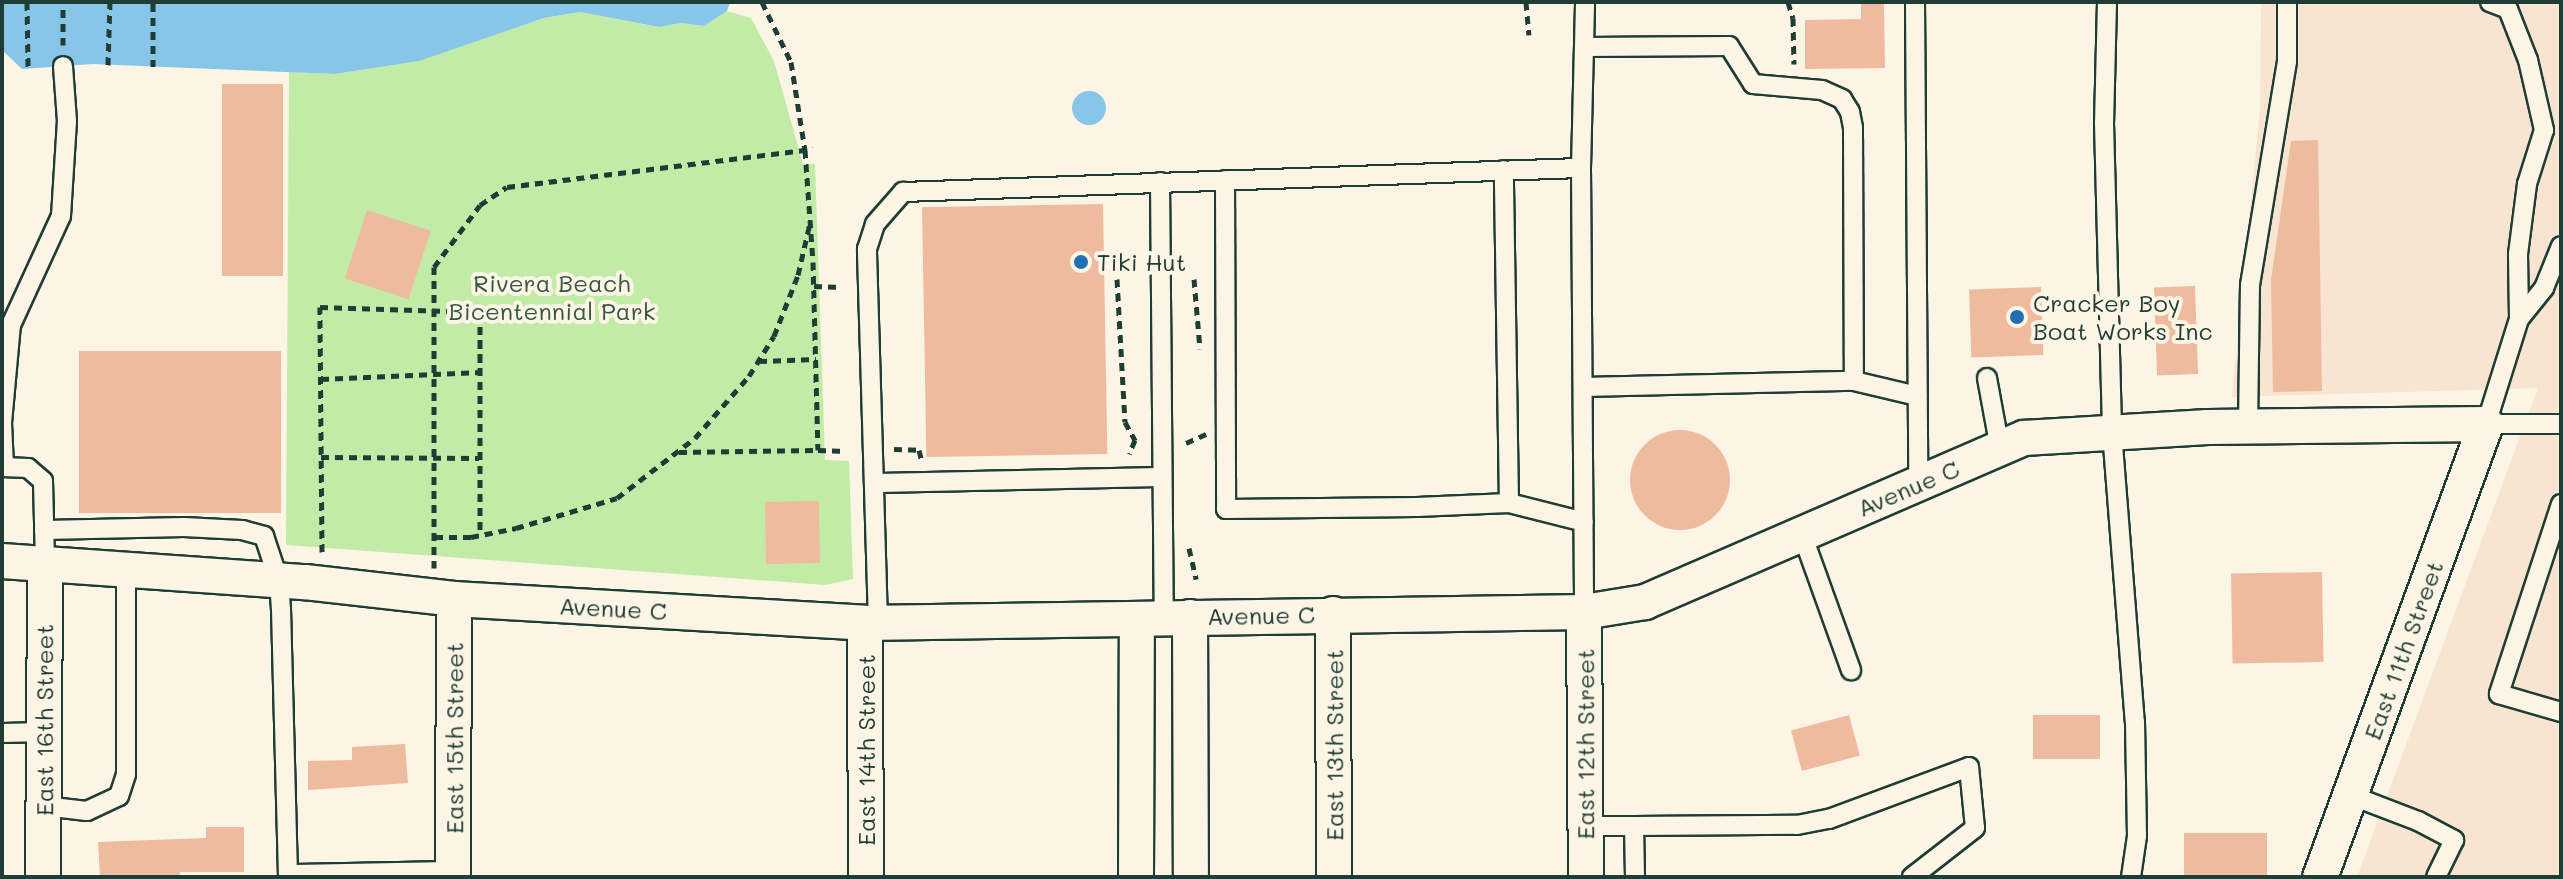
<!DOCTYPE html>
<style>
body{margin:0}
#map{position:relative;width:2563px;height:879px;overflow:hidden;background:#fcf5e5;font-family:Mali,sans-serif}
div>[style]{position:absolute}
.built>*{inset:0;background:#f8e4d0}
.green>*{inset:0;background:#c2eba7}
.water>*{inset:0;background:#87c6e7}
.round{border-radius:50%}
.building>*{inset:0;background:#eebb9f;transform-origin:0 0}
.path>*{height:5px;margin-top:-2.5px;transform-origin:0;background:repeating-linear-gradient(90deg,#1f3d34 0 8px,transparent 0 14px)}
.roads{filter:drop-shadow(2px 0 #1f3d34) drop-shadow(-2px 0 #1f3d34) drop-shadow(0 2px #1f3d34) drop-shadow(0 -2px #1f3d34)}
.lane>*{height:18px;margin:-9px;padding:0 9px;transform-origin:9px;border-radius:9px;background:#fcf5e5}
.street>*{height:34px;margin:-17px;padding:0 17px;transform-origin:17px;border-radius:17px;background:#fcf5e5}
.dots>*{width:22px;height:22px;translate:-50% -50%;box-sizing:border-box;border:4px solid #fcf5e5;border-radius:50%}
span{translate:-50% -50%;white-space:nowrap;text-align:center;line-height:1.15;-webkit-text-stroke:8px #fcf5e5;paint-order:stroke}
.poi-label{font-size:24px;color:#1f3d34}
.left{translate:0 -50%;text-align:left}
.park-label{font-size:24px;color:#375745}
.street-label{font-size:24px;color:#1f3d34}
.frame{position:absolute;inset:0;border:4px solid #1f3d34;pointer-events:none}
</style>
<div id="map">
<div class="built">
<i style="clip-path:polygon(2261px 2px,2561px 2px,2561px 877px,2357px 877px,2538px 388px,2232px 397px,2260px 109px)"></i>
</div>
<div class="green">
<i style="clip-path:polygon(727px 11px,751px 18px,774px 61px,803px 164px,815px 164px,825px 460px,849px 461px,853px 579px,825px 585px,286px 545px,289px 72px,335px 74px,418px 61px,544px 18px,580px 12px,658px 27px,681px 23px,704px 26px)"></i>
</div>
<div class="water">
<i style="clip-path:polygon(2px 2px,730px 2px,727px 11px,704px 26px,681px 23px,659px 27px,580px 12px,544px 18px,419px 61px,335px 74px,93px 64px,22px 69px,2px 50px)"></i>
<i class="round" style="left:1072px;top:91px;width:34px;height:34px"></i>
</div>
<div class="building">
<i style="clip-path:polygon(1861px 2px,1884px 2px,1885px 68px,1805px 69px,1805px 20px,1861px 19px)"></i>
<i style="left:283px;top:84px;width:192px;height:61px;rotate:90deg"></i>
<i style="clip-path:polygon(2318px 140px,2322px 391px,2273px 392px,2271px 280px,2291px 141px)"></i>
<i style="left:1103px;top:204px;width:250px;height:181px;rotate:89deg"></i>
<i style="left:367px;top:210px;width:67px;height:72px;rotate:18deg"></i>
<i style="left:2195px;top:286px;width:88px;height:41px;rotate:88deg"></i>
<i style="left:2041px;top:287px;width:68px;height:72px;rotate:88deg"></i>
<i style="left:79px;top:351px;width:202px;height:162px"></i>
<i class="round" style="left:1630px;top:430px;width:100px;height:100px"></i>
<i style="left:819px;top:501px;width:62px;height:54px;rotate:89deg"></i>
<i style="left:2322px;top:572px;width:90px;height:91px;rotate:89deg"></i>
<i style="left:1849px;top:715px;width:42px;height:60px;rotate:75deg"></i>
<i style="left:2033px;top:715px;width:67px;height:44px"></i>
<i style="clip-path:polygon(405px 744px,408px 783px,308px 790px,308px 761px,352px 760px,352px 747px)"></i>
<i style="clip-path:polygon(206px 827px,244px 827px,244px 872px,180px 872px,180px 877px,100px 877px,98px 842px,206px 838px)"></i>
<i style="left:2184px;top:833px;width:83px;height:44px"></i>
</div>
<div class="path">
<i style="left:27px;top:2px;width:67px;rotate:89.1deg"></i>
<i style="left:762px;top:2px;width:67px;rotate:64.2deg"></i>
<i style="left:791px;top:62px;width:89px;rotate:81deg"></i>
<i style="left:805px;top:150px;width:112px;rotate:85.9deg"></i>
<i style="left:813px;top:262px;width:188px;rotate:88.5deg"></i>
<i style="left:818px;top:450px;width:28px;rotate:2deg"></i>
<i style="left:1526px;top:2px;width:33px;rotate:85deg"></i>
<i style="left:1788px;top:2px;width:17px;rotate:73deg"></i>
<i style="left:1793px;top:18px;width:46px;rotate:88.8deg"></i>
<i style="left:63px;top:45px;width:43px;rotate:-90deg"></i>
<i style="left:108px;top:65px;width:63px;rotate:-88.2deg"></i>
<i style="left:153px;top:67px;width:65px;rotate:-90deg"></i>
<i style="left:1117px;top:279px;width:143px;rotate:86.8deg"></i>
<i style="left:1125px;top:422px;width:21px;rotate:61deg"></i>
<i style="left:1135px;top:440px;width:15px;rotate:113deg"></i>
<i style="left:1194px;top:279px;width:70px;rotate:85.1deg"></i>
<i style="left:814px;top:286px;width:27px;rotate:2deg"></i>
<i style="left:759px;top:361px;width:57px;rotate:-2deg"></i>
<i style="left:321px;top:379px;width:160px;rotate:-2.5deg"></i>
<i style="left:1186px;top:443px;width:22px;rotate:-24deg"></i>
<i style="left:894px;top:449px;width:25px;rotate:2deg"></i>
<i style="left:919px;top:450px;width:12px;rotate:76deg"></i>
<i style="left:679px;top:452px;width:139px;rotate:-0.8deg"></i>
<i style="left:321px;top:457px;width:158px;rotate:0.4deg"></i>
<i style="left:435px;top:537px;width:36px"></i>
<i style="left:471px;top:537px;width:46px;rotate:-11.3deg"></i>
<i style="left:516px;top:528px;width:105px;rotate:-16.5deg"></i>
<i style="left:617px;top:498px;width:98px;rotate:-37.6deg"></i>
<i style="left:695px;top:438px;width:82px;rotate:-48.9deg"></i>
<i style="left:749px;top:376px;width:47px;rotate:-58deg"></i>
<i style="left:774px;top:336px;width:66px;rotate:-68.5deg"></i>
<i style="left:798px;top:275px;width:53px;rotate:-77deg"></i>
<i style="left:1189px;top:548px;width:32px;rotate:77deg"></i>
<i style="left:322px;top:552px;width:245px;rotate:-90.5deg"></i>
<i style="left:320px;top:307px;width:160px;rotate:1.8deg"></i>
<i style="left:480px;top:312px;width:223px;rotate:90deg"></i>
<i style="left:434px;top:568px;width:301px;rotate:-90deg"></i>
<i style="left:434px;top:267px;width:77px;rotate:-53.4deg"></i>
<i style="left:480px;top:205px;width:32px;rotate:-34deg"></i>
<i style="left:507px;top:187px;width:308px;rotate:-7.1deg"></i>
</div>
<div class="roads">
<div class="lane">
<i style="left:1915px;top:2px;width:482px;rotate:89.6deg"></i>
<i style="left:2107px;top:2px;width:121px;rotate:91.4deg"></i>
<i style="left:2104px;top:123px;width:309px;rotate:88.5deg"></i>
<i style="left:2112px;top:432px;width:291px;rotate:85.5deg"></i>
<i style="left:2135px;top:722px;width:114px;rotate:89deg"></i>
<i style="left:2137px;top:836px;width:41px;rotate:98.3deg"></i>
<i style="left:2490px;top:2px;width:19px;rotate:21deg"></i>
<i style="left:2508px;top:9px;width:55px;rotate:68.6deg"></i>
<i style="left:2528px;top:60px;width:72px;rotate:77.1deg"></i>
<i style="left:2544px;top:130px;width:57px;rotate:107.5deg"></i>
<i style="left:2527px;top:184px;width:71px;rotate:97.3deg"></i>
<i style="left:2518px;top:254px;width:65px;rotate:89.1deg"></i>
<i style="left:2519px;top:319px;width:110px;rotate:107.4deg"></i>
<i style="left:2486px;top:424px;width:75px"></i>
<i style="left:1585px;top:47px;width:144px;rotate:-0.4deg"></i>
<i style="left:1729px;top:46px;width:45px;rotate:57.7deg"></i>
<i style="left:1753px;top:84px;width:69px;rotate:5deg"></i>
<i style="left:1822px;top:90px;width:22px;rotate:24deg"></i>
<i style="left:1842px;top:99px;width:15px;rotate:58deg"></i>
<i style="left:1850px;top:112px;width:16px;rotate:79deg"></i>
<i style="left:1853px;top:128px;width:253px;rotate:89.8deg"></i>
<i style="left:1581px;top:168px;width:166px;rotate:-88.6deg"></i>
<i style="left:1225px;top:180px;width:329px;rotate:89.8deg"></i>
<i style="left:1226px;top:509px;width:191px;rotate:-0.6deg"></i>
<i style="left:1417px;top:507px;width:92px;rotate:-2.5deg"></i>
<i style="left:1509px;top:503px;width:333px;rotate:-90.9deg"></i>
<i style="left:1160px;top:182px;width:436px;rotate:89.5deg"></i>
<i style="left:2519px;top:319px;width:40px;rotate:-51deg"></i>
<i style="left:2544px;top:288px;width:45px;rotate:-68deg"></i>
<i style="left:1987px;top:378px;width:72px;rotate:79.6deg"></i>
<i style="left:1583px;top:387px;width:271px;rotate:-1.3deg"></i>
<i style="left:1854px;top:381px;width:65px;rotate:13.4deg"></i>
<i style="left:2248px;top:427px;width:142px;rotate:-89.2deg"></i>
<i style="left:2250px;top:285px;width:227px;rotate:-80.6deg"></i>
<i style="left:2287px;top:61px;width:59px;rotate:-90deg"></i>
<i style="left:2px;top:467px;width:26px;rotate:2deg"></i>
<i style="left:28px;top:468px;width:20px;rotate:41deg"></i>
<i style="left:43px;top:481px;width:83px;rotate:88.6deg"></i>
<i style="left:4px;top:467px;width:44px;rotate:-92.6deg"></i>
<i style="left:2px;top:423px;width:98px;rotate:-84.8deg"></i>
<i style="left:11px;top:325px;width:120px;rotate:-65.4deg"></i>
<i style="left:61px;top:216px;width:95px;rotate:-86.4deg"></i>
<i style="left:67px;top:121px;width:55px;rotate:-94.2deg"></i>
<i style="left:876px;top:483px;width:286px;rotate:-1.2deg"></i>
<i style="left:1509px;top:503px;width:77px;rotate:14.2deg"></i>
<i style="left:2561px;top:504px;width:200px;rotate:108.1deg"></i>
<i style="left:2499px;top:694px;width:65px;rotate:16.2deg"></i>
<i style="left:44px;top:530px;width:140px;rotate:-1.2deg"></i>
<i style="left:184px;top:527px;width:58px;rotate:3deg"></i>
<i style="left:242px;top:530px;width:23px;rotate:15deg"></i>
<i style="left:264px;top:536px;width:47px;rotate:71.6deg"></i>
<i style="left:279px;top:581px;width:28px;rotate:86deg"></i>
<i style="left:281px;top:609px;width:268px;rotate:88.5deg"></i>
<i style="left:1802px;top:534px;width:145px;rotate:70.2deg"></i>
<i style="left:878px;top:623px;width:374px;rotate:-91.7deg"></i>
<i style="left:867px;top:249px;width:26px;rotate:-72deg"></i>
<i style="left:875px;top:224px;width:43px;rotate:-48.8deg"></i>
<i style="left:903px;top:192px;width:678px;rotate:-2.03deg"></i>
<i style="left:1581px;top:168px;width:444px;rotate:89.6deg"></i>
<i style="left:2px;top:733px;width:42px;rotate:-1.4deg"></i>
<i style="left:2350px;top:795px;width:73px;rotate:20.9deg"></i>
<i style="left:2418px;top:821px;width:41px;rotate:27.8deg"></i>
<i style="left:2454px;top:840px;width:41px;rotate:115.9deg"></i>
<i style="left:44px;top:806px;width:43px;rotate:6.6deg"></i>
<i style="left:87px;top:811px;width:35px;rotate:-25deg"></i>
<i style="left:119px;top:796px;width:23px;rotate:-72deg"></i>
<i style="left:126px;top:774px;width:205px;rotate:-90deg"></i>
<i style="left:1585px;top:826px;width:49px"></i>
<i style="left:291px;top:874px;width:162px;rotate:-1.1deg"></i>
<i style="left:1635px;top:877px;width:51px;rotate:-91.1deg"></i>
<i style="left:1634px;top:826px;width:163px;rotate:-0.4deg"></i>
<i style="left:1797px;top:825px;width:33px;rotate:-11deg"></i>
<i style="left:1829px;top:819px;width:149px;rotate:-20.4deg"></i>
<i style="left:1969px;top:767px;width:61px;rotate:84.4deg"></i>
<i style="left:1975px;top:828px;width:80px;rotate:142.1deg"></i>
</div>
<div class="street">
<i style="left:2px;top:561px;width:304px;rotate:4deg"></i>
<i style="left:305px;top:582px;width:150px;rotate:6.5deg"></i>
<i style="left:454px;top:599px;width:412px;rotate:3.3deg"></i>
<i style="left:865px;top:623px;width:719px;rotate:-0.88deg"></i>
<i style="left:1584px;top:612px;width:62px;rotate:-9.3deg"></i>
<i style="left:1645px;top:602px;width:413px;rotate:-23.4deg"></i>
<i style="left:2024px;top:438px;width:184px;rotate:-3.4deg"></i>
<i style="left:2208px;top:427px;width:278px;rotate:-0.6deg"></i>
<i style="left:2486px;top:424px;width:482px;rotate:110.1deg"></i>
<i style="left:1584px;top:612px;width:265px;rotate:89.6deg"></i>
<i style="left:1333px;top:614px;width:263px;rotate:89.8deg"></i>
<i style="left:1190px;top:617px;width:260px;rotate:89.8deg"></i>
<i style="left:865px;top:623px;width:254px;rotate:89.8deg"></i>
<i style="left:43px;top:877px;width:313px;rotate:-89.6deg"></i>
<i style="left:453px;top:877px;width:278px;rotate:-89.8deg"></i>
<i style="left:1136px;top:877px;width:258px;rotate:-89.8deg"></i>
</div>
</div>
<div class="dots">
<i style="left:1081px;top:262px;background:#1f6fb2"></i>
<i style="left:2017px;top:317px;background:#1f6fb2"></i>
</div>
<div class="poi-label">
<span class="left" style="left:1097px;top:262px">Tiki Hut</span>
<span class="left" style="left:2033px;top:317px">Cracker Boy<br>Boat Works Inc</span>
</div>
<div class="park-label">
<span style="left:552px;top:297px">Rivera Beach<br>Bicentennial Park</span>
</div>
<div class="street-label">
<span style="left:1908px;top:488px;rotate:-23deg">Avenue C</span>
<span style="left:613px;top:608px;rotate:3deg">Avenue C</span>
<span style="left:1261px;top:615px;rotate:-1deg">Avenue C</span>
<span style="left:2403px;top:650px;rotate:-70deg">East 11th Street</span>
<span style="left:44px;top:720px;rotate:-90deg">East 16th Street</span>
<span style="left:454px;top:738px;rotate:-90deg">East 15th Street</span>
<span style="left:1585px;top:744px;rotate:-90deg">East 12th Street</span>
<span style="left:1334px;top:745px;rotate:-90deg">East 13th Street</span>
<span style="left:866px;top:750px;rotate:-90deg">East 14th Street</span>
</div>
<div class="frame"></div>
</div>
